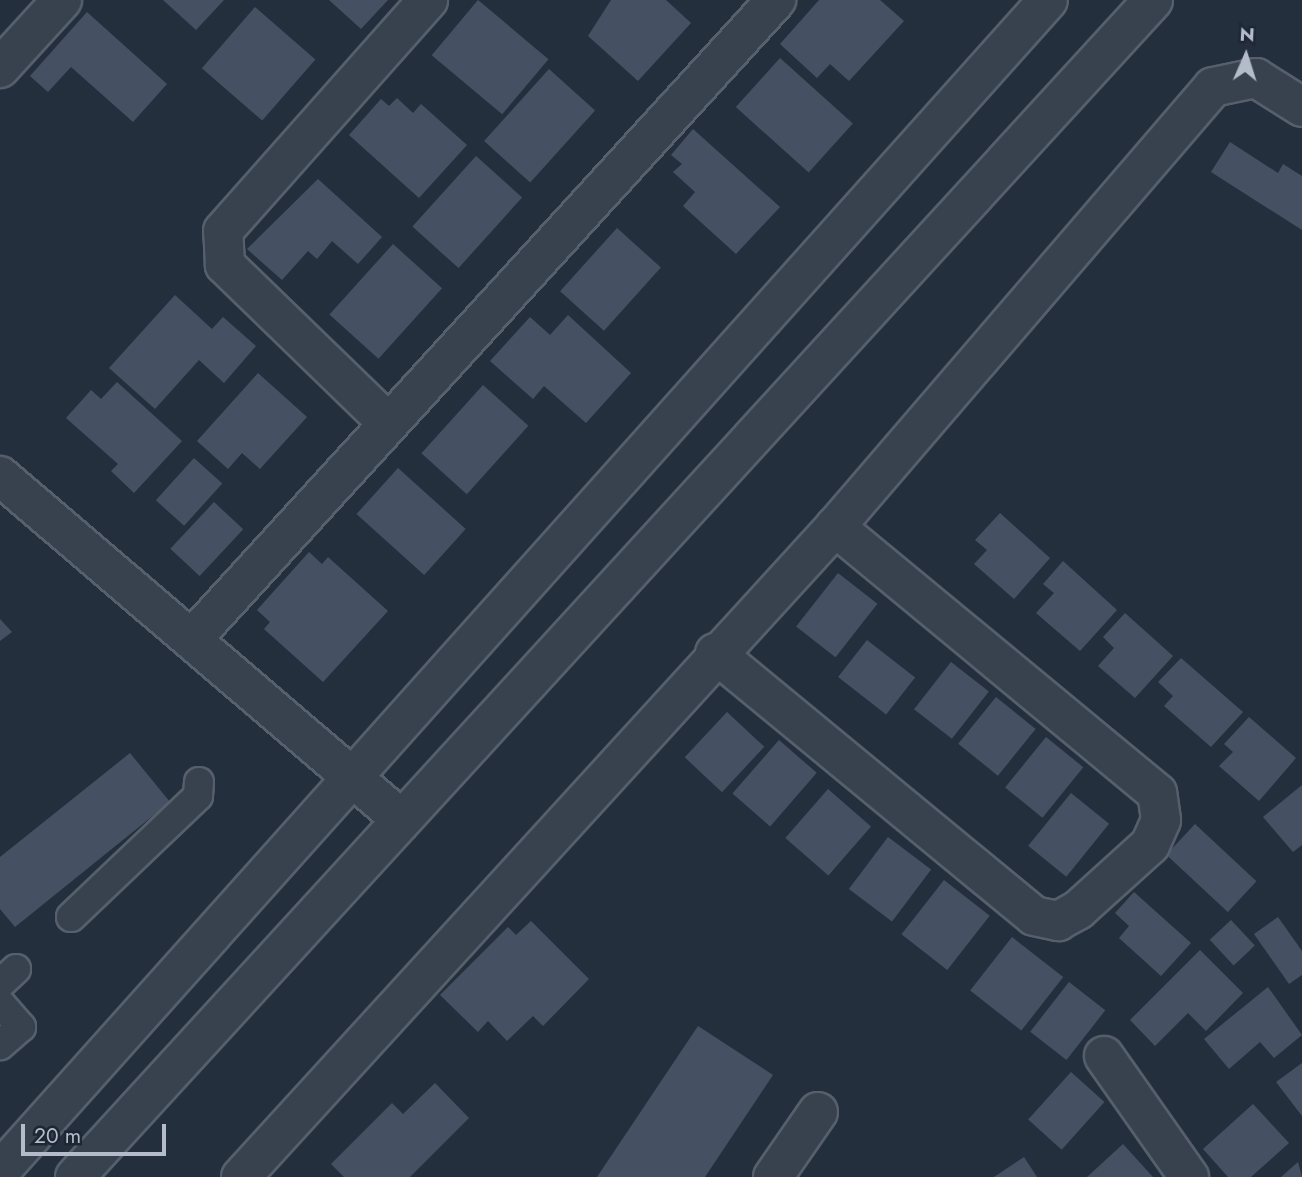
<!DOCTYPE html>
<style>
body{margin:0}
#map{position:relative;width:1302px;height:1177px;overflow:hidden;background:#242f3e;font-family:Jost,sans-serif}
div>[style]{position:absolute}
.building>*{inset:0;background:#455162;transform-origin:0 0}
.roads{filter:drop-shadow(2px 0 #565f6c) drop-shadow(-2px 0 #565f6c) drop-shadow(0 2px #565f6c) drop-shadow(0 -2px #565f6c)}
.service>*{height:28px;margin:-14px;padding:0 14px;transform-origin:14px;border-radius:14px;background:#38414e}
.minor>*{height:38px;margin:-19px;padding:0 19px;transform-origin:19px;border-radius:19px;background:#38414e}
.tertiary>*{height:38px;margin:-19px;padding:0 19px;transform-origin:19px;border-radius:19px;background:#38414e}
span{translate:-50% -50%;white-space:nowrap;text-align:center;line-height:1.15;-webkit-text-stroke:6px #1d2633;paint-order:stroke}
.north{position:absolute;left:1211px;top:21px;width:70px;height:70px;-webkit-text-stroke:5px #1d2633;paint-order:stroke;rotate:3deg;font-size:19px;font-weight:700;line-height:28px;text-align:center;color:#b4bcc9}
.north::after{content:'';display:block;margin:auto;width:24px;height:32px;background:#b4bcc9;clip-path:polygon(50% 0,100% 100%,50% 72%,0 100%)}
.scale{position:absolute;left:21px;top:1124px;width:145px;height:32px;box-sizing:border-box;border:4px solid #b4bcc9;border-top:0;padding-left:9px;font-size:21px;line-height:24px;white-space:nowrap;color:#b4bcc9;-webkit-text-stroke:5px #1d2633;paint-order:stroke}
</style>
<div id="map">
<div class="building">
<i style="clip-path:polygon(163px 0,224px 0,196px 30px)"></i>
<i style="clip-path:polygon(329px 0,388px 0,361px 29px)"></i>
<i style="left:478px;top:0;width:92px;height:72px;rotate:40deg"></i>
<i style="clip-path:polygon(611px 0,666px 0,691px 23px,638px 81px,588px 36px)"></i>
<i style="clip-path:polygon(819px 0,880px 0,904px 21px,849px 81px,830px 64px,817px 78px,780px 44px)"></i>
<i style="left:255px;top:7px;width:80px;height:81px;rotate:41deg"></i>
<i style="clip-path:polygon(87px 12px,167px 84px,133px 122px,71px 67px,48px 92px,30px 76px)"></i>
<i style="left:780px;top:58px;width:98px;height:66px;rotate:42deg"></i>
<i style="left:549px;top:69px;width:62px;height:97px;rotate:42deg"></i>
<i style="clip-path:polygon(397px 98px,413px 113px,421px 104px,467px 145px,419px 198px,349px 135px,381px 99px,389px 106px)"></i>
<i style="clip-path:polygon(693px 129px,780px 207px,736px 254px,683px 206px,695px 192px,673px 172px,682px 164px,671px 155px)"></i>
<i style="clip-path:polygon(1230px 142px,1278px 173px,1283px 164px,1302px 176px,1302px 230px,1211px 172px)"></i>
<i style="left:476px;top:156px;width:62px;height:95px;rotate:42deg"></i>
<i style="clip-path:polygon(318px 179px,382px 237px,358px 264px,332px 241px,317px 259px,308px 251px,282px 280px,247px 249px)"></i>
<i style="left:617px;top:228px;width:59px;height:85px;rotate:42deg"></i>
<i style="left:393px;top:244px;width:66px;height:95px;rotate:42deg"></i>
<i style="clip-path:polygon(175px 295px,212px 329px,223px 317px,256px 346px,224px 383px,199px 360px,155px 409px,109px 368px)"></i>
<i style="clip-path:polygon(568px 315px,631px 373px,586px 423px,544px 386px,533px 399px,490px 361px,530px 317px,550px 335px)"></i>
<i style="clip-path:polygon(258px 373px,307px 417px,260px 469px,242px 453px,228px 469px,197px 441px)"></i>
<i style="clip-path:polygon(117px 382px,182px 441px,134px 493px,111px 471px,118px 464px,66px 418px,91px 390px,101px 399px)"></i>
<i style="left:483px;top:385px;width:61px;height:92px;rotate:42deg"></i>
<i style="left:194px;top:458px;width:38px;height:57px;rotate:42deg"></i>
<i style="left:398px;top:468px;width:91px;height:62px;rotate:42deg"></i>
<i style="left:214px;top:502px;width:40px;height:64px;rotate:43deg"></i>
<i style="clip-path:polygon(1000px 513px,1050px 558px,1014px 599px,974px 564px,987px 550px,975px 540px)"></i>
<i style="clip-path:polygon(309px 552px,322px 564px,328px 557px,388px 611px,323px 682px,264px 629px,270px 622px,257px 610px)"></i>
<i style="clip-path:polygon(1063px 561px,1117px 610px,1080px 651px,1036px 613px,1054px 593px,1043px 584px)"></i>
<i style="left:838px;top:573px;width:50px;height:68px;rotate:38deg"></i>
<i style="clip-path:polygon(1125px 613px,1173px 656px,1135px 698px,1098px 666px,1114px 648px,1103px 637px)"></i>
<i style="clip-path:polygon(0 619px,12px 632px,0 641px)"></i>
<i style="left:867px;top:640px;width:61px;height:47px;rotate:38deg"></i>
<i style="clip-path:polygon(1181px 658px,1243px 712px,1211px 747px,1164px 706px,1173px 696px,1158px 682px)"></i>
<i style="left:951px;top:662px;width:48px;height:60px;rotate:38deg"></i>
<i style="left:996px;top:697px;width:51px;height:60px;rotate:39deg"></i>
<i style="left:727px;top:712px;width:51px;height:62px;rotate:43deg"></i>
<i style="clip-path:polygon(1249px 717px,1296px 758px,1259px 801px,1219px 766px,1233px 752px,1224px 744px)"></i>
<i style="left:1046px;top:737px;width:48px;height:65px;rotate:39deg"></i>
<i style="left:779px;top:740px;width:50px;height:71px;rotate:41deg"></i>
<i style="clip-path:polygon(130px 753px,170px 802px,15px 927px,0 909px,0 857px)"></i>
<i style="clip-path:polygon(1302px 785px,1302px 845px,1293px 852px,1263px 817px)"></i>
<i style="left:828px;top:789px;width:57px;height:65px;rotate:41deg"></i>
<i style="left:1071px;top:793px;width:49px;height:68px;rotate:39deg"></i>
<i style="left:1195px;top:824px;width:84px;height:42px;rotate:43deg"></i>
<i style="left:888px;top:837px;width:54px;height:65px;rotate:37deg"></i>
<i style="left:944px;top:880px;width:58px;height:69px;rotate:38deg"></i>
<i style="clip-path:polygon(1134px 892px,1191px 943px,1161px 976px,1119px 938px,1129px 926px,1115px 913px)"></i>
<i style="clip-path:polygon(1278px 917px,1302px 951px,1302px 975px,1289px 984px,1254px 934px)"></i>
<i style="left:1231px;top:920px;width:35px;height:29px;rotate:47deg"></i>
<i style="clip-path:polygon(531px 921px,589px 979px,543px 1026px,533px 1016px,507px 1041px,488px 1021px,478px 1032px,440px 995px,508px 927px,516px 935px)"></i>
<i style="left:1012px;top:937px;width:65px;height:68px;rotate:38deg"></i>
<i style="clip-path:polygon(1200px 950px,1243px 993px,1206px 1031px,1188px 1013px,1155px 1046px,1130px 1020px)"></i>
<i style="left:1069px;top:982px;width:46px;height:63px;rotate:38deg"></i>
<i style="clip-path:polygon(1268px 987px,1302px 1035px,1274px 1058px,1260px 1042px,1229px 1069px,1204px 1039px)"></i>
<i style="clip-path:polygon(698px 1026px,773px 1075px,705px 1177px,597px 1177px)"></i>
<i style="clip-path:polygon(1302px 1063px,1302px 1116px,1276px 1082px)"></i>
<i style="left:1071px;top:1072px;width:45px;height:64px;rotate:42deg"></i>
<i style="clip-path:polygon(435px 1083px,469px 1118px,410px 1177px,344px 1177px,331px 1164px,392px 1103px,403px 1114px)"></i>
<i style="clip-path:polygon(1253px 1104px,1289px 1143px,1251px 1177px,1228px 1177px,1203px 1149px)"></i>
<i style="clip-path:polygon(1123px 1144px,1153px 1177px,1087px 1177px)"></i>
<i style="clip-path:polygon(1024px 1157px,1037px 1177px,994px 1177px)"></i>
<i style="clip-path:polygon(1298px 1162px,1302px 1177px,1281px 1177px)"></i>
</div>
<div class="roads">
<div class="service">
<i style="left:71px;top:917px;width:175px;rotate:-43.6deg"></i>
<i style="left:198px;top:796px;width:14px;rotate:-86deg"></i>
<i style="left:0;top:984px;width:22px;rotate:-43deg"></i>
<i style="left:0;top:1003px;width:32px;rotate:49deg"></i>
<i style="left:21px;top:1027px;width:28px;rotate:139deg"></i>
</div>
<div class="minor">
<i style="left:0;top:68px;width:92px;rotate:-47.6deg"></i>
<i style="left:387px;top:422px;width:226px;rotate:-135.9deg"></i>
<i style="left:225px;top:265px;width:34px;rotate:-93deg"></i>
<i style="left:223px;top:231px;width:309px;rotate:-48.4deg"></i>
<i style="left:0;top:476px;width:529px;rotate:40.55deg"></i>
<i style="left:192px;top:639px;width:866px;rotate:-47.57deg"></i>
<i style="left:715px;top:653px;width:413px;rotate:39.5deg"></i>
<i style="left:1034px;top:916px;width:25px;rotate:12deg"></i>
<i style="left:1058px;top:921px;width:23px;rotate:-29deg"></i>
<i style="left:1078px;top:910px;width:97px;rotate:-42.1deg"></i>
<i style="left:1150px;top:845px;width:27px;rotate:-66deg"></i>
<i style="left:1161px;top:820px;width:27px;rotate:-98deg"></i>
<i style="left:1157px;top:793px;width:418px;rotate:-140.4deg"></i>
<i style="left:1104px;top:1056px;width:148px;rotate:54.9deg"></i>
<i style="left:241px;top:1177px;width:881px;rotate:-47.58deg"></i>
<i style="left:835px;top:527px;width:580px;rotate:-49.33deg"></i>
<i style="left:1213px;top:87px;width:44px;rotate:-11.8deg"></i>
<i style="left:1256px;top:78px;width:54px;rotate:32.2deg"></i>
<i style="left:773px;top:1177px;width:79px;rotate:-55.3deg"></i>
</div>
<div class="tertiary">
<i style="left:0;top:1171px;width:1571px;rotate:-48.17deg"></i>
<i style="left:75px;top:1177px;width:1596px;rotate:-47.51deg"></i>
</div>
</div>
<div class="north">N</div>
<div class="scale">20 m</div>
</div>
